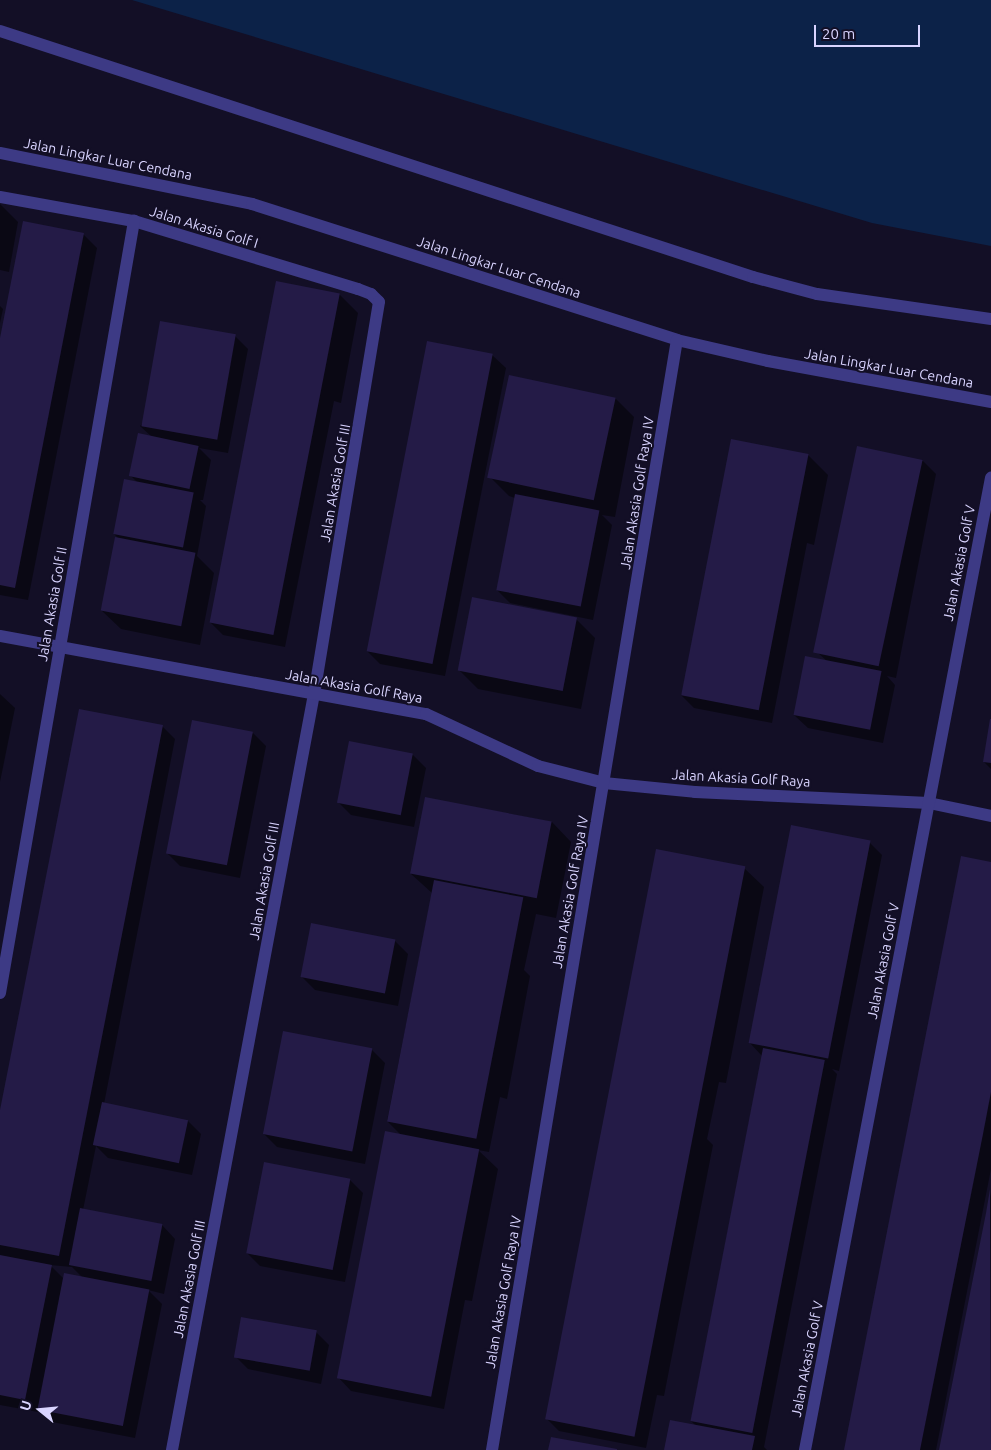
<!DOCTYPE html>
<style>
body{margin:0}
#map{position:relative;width:991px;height:1450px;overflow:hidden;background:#130f26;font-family:Ubuntu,sans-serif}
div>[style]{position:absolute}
.water>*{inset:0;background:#0c2248}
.shadow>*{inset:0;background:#0007}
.building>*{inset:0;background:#241b47;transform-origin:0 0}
.minor>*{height:12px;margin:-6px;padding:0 6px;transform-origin:6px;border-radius:6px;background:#3d3a85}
span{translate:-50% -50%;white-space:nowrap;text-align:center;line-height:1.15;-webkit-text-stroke:4px #130f26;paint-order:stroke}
.street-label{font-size:14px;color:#d9d4ff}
.north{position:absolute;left:15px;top:1385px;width:50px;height:50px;-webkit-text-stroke:4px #130f26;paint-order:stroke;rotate:287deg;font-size:14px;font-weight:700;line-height:20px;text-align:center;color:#d9d4ff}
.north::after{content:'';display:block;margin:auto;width:18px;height:22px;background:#d9d4ff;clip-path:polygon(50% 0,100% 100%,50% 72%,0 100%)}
.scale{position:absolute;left:814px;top:25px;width:106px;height:22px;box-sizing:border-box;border:2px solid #d9d4ff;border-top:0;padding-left:6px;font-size:15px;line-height:18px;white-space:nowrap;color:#d9d4ff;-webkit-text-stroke:4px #130f26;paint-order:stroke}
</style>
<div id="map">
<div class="water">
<i style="clip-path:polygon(132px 0,991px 0,991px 246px,872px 223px)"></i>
</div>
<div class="shadow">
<i style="clip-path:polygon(0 204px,18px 222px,9px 272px,0 270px)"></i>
<i style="clip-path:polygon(24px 223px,84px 235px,97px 248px,28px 600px,0 595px,0 344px)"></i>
<i style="clip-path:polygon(339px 294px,358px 313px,341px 403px,334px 401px,285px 647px,223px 635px,210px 622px)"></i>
<i style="clip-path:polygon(0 306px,3px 309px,0 323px)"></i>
<i style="clip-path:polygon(235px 336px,248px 349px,228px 453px,199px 448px,211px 460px,203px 500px,200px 500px,206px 506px,197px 556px,214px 573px,200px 645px,121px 629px,101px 610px,119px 539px,114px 534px,138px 483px,131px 476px,152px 437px,140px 426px)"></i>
<i style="clip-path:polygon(492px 355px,506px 368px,445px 676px,380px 664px,367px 651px)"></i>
<i style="clip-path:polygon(615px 398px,634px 417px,615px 517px,602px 515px,612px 525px,593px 620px,510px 603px,497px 590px,515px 498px,509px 496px,490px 477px)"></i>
<i style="clip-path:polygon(858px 448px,923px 461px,936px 474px,896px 678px,887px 676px,895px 685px,883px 743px,808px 728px,794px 715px,827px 661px,818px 653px)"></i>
<i style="clip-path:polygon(808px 455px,828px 475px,814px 545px,807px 543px,772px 723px,694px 708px,681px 695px)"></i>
<i style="clip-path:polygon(576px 619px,595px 638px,581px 709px,478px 689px,459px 670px)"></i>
<i style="clip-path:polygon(0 694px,15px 708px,0 782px)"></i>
<i style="clip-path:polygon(991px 719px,991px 769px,984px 762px)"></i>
<i style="clip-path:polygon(evenodd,162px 726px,175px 739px,104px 1104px,188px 1121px,201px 1134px,192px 1175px,108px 1158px,96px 1146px,83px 1210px,162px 1225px,175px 1239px,164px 1294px,148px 1290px,162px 1304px,135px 1438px,52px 1422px,39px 1409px,38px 1412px,0 1405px,0 1117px,162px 726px,50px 1265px,72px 1267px,84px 1279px,64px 1279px,50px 1265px)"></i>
<i style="clip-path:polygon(253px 733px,266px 746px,240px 878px,180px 866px,167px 853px)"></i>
<i style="clip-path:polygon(413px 755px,426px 768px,414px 827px,351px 815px,338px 802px)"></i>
<i style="clip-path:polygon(426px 798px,552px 822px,571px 842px,556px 918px,536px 914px,524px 970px,530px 976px,507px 1099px,500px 1097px,489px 1152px,478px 1150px,498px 1169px,472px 1301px,465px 1300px,444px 1409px,351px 1391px,338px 1377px,401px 1135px,387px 1121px,432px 893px,411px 874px)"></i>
<i style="clip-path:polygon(869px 842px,882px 855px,839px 1071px,832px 1069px,837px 1074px,764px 1447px,767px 1450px,666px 1450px,696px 1426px,691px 1421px,762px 1056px,749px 1042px)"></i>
<i style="clip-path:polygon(991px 863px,991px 1169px,936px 1450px,846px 1450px)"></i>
<i style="clip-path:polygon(744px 868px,764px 887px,726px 1083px,719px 1082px,707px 1139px,713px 1145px,664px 1396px,657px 1395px,646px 1448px,559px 1431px,546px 1418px)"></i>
<i style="clip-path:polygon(395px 941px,408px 954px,398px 1006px,315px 990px,302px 977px)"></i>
<i style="clip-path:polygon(372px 1050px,385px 1063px,365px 1164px,277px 1147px,264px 1134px)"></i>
<i style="clip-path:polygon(350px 1180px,363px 1193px,345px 1282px,260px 1266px,247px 1253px)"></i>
<i style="clip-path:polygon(991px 1192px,991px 1450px,940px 1450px)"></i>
<i style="clip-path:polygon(316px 1332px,329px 1345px,321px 1384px,248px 1369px,235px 1356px)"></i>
</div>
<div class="building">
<i style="clip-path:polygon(23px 221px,84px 233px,15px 588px,0 585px,0 338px)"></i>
<i style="left:276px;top:281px;width:65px;height:348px;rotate:11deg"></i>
<i style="left:160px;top:321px;width:77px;height:107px;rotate:10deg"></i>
<i style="left:427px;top:341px;width:67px;height:316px;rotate:11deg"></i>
<i style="left:509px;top:375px;width:109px;height:105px;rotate:12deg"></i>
<i style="left:138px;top:433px;width:62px;height:44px;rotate:12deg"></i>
<i style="left:731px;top:439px;width:79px;height:261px;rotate:11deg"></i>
<i style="left:857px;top:446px;width:67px;height:211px;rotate:12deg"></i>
<i style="left:124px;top:479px;width:71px;height:56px;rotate:11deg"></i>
<i style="left:515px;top:494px;width:86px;height:98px;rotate:11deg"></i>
<i style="left:115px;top:537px;width:82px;height:75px;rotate:11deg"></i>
<i style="left:472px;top:597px;width:107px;height:75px;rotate:11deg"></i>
<i style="left:805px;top:656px;width:78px;height:60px;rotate:11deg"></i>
<i style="clip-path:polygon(79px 709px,163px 725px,59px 1256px,0 1245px,0 1110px)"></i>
<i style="clip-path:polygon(990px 719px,991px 719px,991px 763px,983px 762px)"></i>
<i style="left:192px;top:720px;width:62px;height:136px;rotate:11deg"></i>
<i style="left:349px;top:741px;width:65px;height:63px;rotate:11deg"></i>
<i style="left:425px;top:797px;width:129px;height:78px;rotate:11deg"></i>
<i style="left:791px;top:825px;width:81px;height:222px;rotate:11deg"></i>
<i style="left:656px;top:849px;width:91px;height:581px;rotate:11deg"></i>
<i style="clip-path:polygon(961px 856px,991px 862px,991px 1092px,983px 1134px,920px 1450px,844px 1450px)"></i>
<i style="left:434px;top:880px;width:91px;height:246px;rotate:11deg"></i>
<i style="left:311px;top:923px;width:86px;height:55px;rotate:11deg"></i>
<i style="left:283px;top:1031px;width:91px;height:105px;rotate:11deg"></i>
<i style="left:763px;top:1048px;width:63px;height:380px;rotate:11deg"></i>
<i style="left:102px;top:1102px;width:88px;height:44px;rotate:12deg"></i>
<i style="left:385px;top:1131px;width:96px;height:252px;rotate:11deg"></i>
<i style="left:264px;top:1162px;width:88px;height:93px;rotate:11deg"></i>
<i style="clip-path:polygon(990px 1189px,991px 1450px,939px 1450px,986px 1213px)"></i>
<i style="left:80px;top:1208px;width:84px;height:58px;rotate:11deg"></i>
<i style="clip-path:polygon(0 1255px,52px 1265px,25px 1400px,0 1395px)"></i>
<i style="left:64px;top:1273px;width:87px;height:139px;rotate:11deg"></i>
<i style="left:241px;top:1317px;width:77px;height:41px;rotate:10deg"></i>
<i style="clip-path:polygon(670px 1420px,755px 1436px,752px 1450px,664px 1450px)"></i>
<i style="clip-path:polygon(551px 1437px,617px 1449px,617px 1450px,548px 1450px)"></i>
</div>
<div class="minor">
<i style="left:0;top:31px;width:792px;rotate:18.09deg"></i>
<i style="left:753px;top:277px;width:66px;rotate:14.9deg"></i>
<i style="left:817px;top:294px;width:176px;rotate:8.2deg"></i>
<i style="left:0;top:153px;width:257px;rotate:11.4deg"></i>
<i style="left:252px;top:204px;width:446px;rotate:17.7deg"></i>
<i style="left:677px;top:340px;width:93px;rotate:13deg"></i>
<i style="left:768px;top:361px;width:227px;rotate:10.4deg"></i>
<i style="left:0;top:197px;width:136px;rotate:10.2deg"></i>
<i style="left:134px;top:221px;width:234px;rotate:16.9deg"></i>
<i style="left:358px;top:289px;width:14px;rotate:21deg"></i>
<i style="left:371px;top:294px;width:11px;rotate:45deg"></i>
<i style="left:379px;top:302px;width:397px;rotate:99.4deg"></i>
<i style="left:314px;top:694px;width:769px;rotate:100.64deg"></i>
<i style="left:0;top:636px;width:433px;rotate:10.4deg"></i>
<i style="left:426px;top:714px;width:123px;rotate:24.9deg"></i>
<i style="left:538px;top:766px;width:68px;rotate:14.4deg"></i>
<i style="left:604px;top:783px;width:91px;rotate:5.6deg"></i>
<i style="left:695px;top:792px;width:234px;rotate:2.7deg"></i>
<i style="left:929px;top:803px;width:63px;rotate:11.8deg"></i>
<i style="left:0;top:993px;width:784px;rotate:-80.15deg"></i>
<i style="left:492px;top:1450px;width:1125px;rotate:-80.54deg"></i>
<i style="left:805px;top:1450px;width:990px;rotate:-79.17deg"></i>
</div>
<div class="street-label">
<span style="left:108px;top:159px;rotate:11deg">Jalan Lingkar Luar Cendana</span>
<span style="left:204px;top:227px;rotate:17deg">Jalan Akasia Golf I</span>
<span style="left:499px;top:267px;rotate:18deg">Jalan Lingkar Luar Cendana</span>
<span style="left:889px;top:368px;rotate:10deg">Jalan Lingkar Luar Cendana</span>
<span style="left:335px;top:483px;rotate:-80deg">Jalan Akasia Golf III</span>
<span style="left:637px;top:493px;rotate:-81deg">Jalan Akasia Golf Raya IV</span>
<span style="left:959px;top:563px;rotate:-79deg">Jalan Akasia Golf V</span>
<span style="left:52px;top:604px;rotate:-80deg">Jalan Akasia Golf II</span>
<span style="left:354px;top:686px;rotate:10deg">Jalan Akasia Golf Raya</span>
<span style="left:741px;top:778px;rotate:3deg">Jalan Akasia Golf Raya</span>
<span style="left:264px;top:881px;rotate:-80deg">Jalan Akasia Golf III</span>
<span style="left:570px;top:892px;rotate:-80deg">Jalan Akasia Golf Raya IV</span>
<span style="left:883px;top:961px;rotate:-79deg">Jalan Akasia Golf V</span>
<span style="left:189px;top:1279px;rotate:-79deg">Jalan Akasia Golf III</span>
<span style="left:503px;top:1292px;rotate:-80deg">Jalan Akasia Golf Raya IV</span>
<span style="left:807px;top:1359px;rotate:-79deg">Jalan Akasia Golf V</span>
</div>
<div class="north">U</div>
<div class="scale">20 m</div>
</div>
